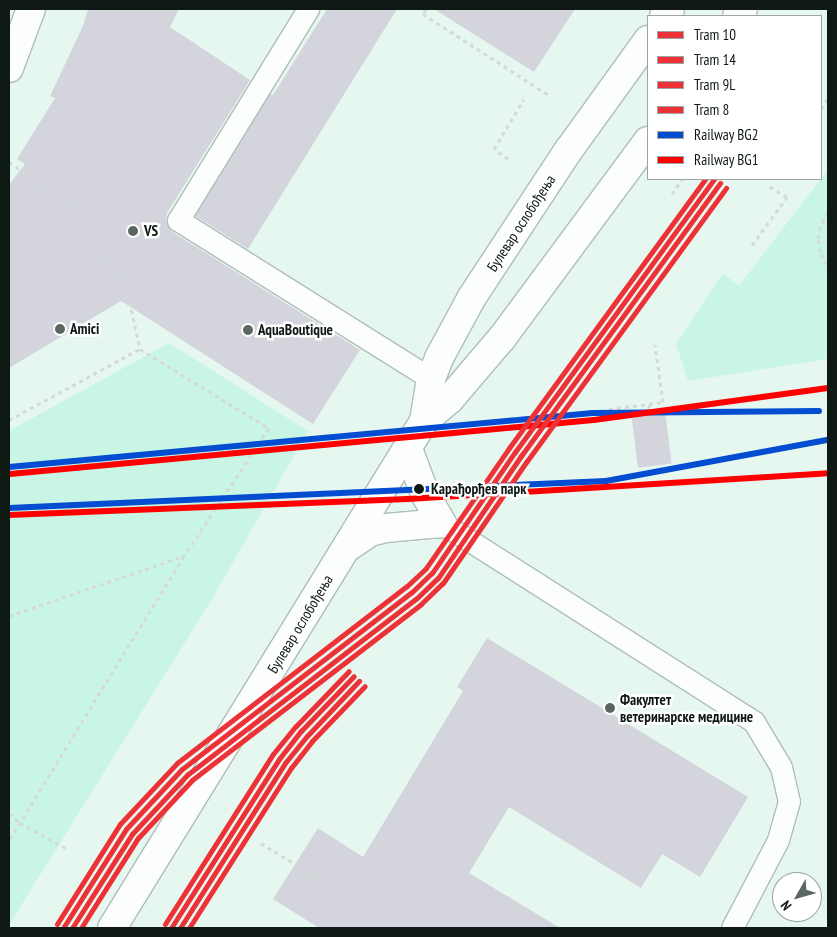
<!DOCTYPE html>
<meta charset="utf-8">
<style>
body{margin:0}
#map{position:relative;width:837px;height:937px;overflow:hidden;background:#e6f7f0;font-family:"PT Sans Narrow",sans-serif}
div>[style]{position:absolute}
.green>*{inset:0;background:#c9f6e4}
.building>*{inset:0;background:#d4d5dc;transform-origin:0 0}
.path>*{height:3px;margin-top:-1.5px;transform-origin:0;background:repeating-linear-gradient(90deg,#d5d9d7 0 4px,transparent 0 8px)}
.roads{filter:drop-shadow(1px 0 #b0beb8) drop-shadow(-1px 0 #b0beb8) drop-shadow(0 1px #b0beb8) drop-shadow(0 -1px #b0beb8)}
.service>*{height:21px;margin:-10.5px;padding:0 10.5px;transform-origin:10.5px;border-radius:10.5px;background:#fbfefd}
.minor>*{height:28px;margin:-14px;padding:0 14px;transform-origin:14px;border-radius:14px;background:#fbfefd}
.secondary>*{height:28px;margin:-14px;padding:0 14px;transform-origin:14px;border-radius:14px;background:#fbfefd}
.rail-1>*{height:6px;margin:-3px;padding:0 3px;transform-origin:3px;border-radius:3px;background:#044cd0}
.rail-2>*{height:6px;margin:-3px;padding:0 3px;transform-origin:3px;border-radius:3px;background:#f00}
.tram-1>*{height:5px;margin:-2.5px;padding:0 2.5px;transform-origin:2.5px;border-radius:2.5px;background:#ed3237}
.tram-2>*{height:5px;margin:-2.5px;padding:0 2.5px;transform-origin:2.5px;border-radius:2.5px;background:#ed3237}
.tram-3>*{height:5px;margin:-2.5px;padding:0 2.5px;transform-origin:2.5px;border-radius:2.5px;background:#ed3237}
.tram-4>*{height:5px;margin:-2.5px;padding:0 2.5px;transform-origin:2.5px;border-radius:2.5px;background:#ed3237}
.dots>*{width:14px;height:14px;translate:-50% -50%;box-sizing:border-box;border:2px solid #fff;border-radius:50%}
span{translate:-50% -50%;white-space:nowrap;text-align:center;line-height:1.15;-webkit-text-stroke:5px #fff;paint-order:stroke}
.street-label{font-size:15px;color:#0e1914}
.poi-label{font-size:15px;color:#0e1914;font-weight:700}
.left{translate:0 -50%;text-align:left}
.stop-label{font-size:15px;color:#0e1914;font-weight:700}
.frame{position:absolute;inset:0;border:10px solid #0e1914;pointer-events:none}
.legend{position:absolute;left:647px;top:15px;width:175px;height:165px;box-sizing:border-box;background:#fff;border:1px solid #9fa3a1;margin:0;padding:6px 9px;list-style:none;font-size:15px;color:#0e1914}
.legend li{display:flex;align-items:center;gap:10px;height:25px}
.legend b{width:25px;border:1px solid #9fa3a1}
.north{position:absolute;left:772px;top:872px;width:50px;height:50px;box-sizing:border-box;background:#fff;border:1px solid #9fa3a1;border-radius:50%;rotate:232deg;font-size:14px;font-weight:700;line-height:20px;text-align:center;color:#0e1914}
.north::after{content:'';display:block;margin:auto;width:18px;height:22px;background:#5a6761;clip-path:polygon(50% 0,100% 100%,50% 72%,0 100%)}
</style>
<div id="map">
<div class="green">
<i style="clip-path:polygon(828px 169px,828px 359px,688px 381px,676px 344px,723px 273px,739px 286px)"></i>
<i style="clip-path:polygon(169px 343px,308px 431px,212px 599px,9px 925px,9px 431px)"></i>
</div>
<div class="building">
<i style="clip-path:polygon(88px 9px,179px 9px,170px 27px,250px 80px,167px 213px,166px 220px,171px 231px,360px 350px,313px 424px,121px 301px,9px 368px,9px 185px,25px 164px,17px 159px,55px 98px,50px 96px,83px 26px)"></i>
<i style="clip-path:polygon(327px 9px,397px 9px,248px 249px,195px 216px,270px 94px,273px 95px)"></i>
<i style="clip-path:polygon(434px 9px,575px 9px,534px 72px)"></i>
<i style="left:665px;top:410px;width:54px;height:34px;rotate:83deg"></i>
<i style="clip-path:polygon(487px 638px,748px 797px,700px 877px,662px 854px,641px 888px,509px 807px,469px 873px,560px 928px,319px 928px,273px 899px,318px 828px,363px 857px,463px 691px,457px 687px)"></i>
</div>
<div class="path">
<i style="left:426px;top:9px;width:6px;rotate:121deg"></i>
<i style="left:423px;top:14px;width:151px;rotate:32.8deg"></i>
<i style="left:821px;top:109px;width:13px;rotate:-58deg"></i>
<i style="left:508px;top:159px;width:17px;rotate:-144deg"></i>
<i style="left:494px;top:149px;width:58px;rotate:-59deg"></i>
<i style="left:9px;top:162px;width:81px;rotate:34.5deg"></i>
<i style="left:76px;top:208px;width:100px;rotate:58.8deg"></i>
<i style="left:128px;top:294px;width:56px;rotate:77.7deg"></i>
<i style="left:672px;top:194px;width:18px;rotate:-56deg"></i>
<i style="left:828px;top:212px;width:17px;rotate:118deg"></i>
<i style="left:820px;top:227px;width:13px;rotate:99deg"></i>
<i style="left:818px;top:240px;width:14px;rotate:78deg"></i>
<i style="left:821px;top:254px;width:14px;rotate:60deg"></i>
<i style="left:752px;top:245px;width:59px;rotate:-53.9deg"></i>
<i style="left:787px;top:197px;width:23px;rotate:-149deg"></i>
<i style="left:649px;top:404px;width:14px;rotate:-8deg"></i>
<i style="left:663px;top:402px;width:58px;rotate:-98deg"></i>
<i style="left:609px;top:409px;width:40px;rotate:-7.1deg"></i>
<i style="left:649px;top:404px;width:9px;rotate:84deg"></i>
<i style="left:9px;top:420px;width:149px;rotate:-28.5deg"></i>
<i style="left:140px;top:349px;width:151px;rotate:31.5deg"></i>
<i style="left:269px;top:428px;width:154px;rotate:123.6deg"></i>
<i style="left:184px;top:556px;width:334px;rotate:121.6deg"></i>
<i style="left:9px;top:616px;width:184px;rotate:-19deg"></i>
<i style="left:9px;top:813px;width:15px;rotate:42deg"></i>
<i style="left:20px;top:823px;width:52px;rotate:28.5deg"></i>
<i style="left:261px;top:843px;width:76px;rotate:31.6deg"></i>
</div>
<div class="roads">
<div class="service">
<i style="left:308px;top:9px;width:248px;rotate:121.6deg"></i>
<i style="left:178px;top:220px;width:299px;rotate:32.1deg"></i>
<i style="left:442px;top:523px;width:370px;rotate:32.5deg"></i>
<i style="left:754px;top:722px;width:52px;rotate:59deg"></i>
<i style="left:781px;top:767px;width:35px;rotate:77deg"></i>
<i style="left:789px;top:801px;width:41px;rotate:105.8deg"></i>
<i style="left:778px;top:840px;width:99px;rotate:117.6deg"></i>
</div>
<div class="minor">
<i style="left:9px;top:68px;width:63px;rotate:-69.6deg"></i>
</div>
<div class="secondary">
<i style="left:664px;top:16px;width:9px;rotate:-49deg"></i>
<i style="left:737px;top:16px;width:9px;rotate:-49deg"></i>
<i style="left:424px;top:421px;width:43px;rotate:-80.5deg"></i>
<i style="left:431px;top:379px;width:22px;rotate:-69deg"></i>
<i style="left:439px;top:358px;width:69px;rotate:-61.6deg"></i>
<i style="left:472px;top:297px;width:175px;rotate:-56.7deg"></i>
<i style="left:568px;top:151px;width:137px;rotate:-54.2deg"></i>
<i style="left:408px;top:449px;width:48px;rotate:69.3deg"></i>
<i style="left:425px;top:494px;width:34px;rotate:60deg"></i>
<i style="left:348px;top:547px;width:27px;rotate:-34deg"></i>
<i style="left:370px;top:532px;width:16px;rotate:-14deg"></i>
<i style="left:386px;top:528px;width:56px;rotate:-5.1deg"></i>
<i style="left:112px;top:928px;width:595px;rotate:-58.39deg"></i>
<i style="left:424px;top:421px;width:34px;rotate:-40deg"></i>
<i style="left:450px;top:399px;width:80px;rotate:-49.6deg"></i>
<i style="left:502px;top:338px;width:245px;rotate:-53.5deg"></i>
</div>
</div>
<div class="rail-1">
<i style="left:9px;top:467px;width:586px;rotate:-5.28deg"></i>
<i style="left:593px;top:413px;width:226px;rotate:-0.5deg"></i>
<i style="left:9px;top:508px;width:598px;rotate:-2.59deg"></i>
<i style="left:606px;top:481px;width:226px;rotate:-10.5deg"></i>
</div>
<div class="rail-2">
<i style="left:10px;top:474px;width:586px;rotate:-5.28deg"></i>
<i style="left:594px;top:420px;width:236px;rotate:-7.8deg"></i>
<i style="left:9px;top:515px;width:399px;rotate:-2.3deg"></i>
<i style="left:408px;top:499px;width:421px;rotate:-3.5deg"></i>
</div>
<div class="tram-1">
<i style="left:63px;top:928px;width:117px;rotate:-57.5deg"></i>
<i style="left:126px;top:829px;width:82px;rotate:-47deg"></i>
<i style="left:182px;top:769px;width:290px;rotate:-37.6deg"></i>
<i style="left:412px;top:592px;width:28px;rotate:-44deg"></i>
<i style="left:432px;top:573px;width:147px;rotate:-55.6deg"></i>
<i style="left:515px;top:452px;width:338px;rotate:-53.9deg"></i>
<i style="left:171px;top:928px;width:201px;rotate:-57.4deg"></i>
<i style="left:279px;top:759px;width:36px;rotate:-52deg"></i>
<i style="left:301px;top:731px;width:76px;rotate:-46.1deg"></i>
</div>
<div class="tram-2">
<i style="left:72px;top:928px;width:112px;rotate:-57.4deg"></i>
<i style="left:132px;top:834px;width:81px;rotate:-47deg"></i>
<i style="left:187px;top:775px;width:290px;rotate:-37.6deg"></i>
<i style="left:417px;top:598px;width:29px;rotate:-44deg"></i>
<i style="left:438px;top:578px;width:148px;rotate:-55.8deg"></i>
<i style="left:521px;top:456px;width:338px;rotate:-53.9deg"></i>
<i style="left:180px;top:928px;width:196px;rotate:-57.5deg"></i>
<i style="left:285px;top:763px;width:35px;rotate:-51deg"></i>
<i style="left:307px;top:736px;width:76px;rotate:-46.6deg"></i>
</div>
<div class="tram-3">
<i style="left:57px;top:924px;width:118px;rotate:-57.8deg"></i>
<i style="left:120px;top:824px;width:83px;rotate:-46.9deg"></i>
<i style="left:177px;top:763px;width:290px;rotate:-37.6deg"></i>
<i style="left:407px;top:586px;width:26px;rotate:-43deg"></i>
<i style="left:426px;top:568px;width:146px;rotate:-55.3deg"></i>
<i style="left:509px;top:448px;width:333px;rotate:-53.9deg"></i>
<i style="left:165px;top:924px;width:201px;rotate:-57.6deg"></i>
<i style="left:273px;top:754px;width:36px;rotate:-51deg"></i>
<i style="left:296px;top:726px;width:76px;rotate:-46.1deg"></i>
</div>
<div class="tram-4">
<i style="left:81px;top:928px;width:107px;rotate:-57.7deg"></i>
<i style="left:138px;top:838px;width:79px;rotate:-47deg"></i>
<i style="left:192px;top:780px;width:289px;rotate:-37.5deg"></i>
<i style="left:421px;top:604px;width:30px;rotate:-44deg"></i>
<i style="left:443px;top:583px;width:148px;rotate:-55.5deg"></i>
<i style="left:527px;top:461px;width:338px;rotate:-53.9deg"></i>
<i style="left:189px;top:928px;width:190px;rotate:-57.5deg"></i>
<i style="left:291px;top:768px;width:34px;rotate:-52deg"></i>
<i style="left:312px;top:741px;width:76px;rotate:-46.1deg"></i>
</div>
<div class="dots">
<i style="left:133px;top:231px;background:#5a6761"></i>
<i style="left:60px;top:329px;background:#5a6761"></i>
<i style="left:248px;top:330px;background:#5a6761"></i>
<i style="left:419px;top:489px;background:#0e1914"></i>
<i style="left:610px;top:708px;background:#5a6761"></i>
</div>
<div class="street-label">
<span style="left:521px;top:223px;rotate:-57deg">Булевар ослобођења</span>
<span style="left:300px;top:624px;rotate:-59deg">Булевар ослобођења</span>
</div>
<div class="poi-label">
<span class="left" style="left:144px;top:231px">VS</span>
<span class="left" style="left:70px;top:329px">Amici</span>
<span class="left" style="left:258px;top:330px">AquaBoutique</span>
<span class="left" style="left:620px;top:708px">Факултет<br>ветеринарске медицине</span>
</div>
<div class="stop-label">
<span class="left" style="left:431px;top:489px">Карађорђев парк</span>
</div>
<div class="frame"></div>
<ul class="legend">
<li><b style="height:6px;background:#ed3237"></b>Tram 10</li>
<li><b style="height:6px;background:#ed3237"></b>Tram 14</li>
<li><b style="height:6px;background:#ed3237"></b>Tram 9L</li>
<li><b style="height:6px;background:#ed3237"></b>Tram 8</li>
<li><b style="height:6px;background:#044cd0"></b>Railway BG2</li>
<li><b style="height:6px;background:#f00"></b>Railway BG1</li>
</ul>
<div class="north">N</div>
</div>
